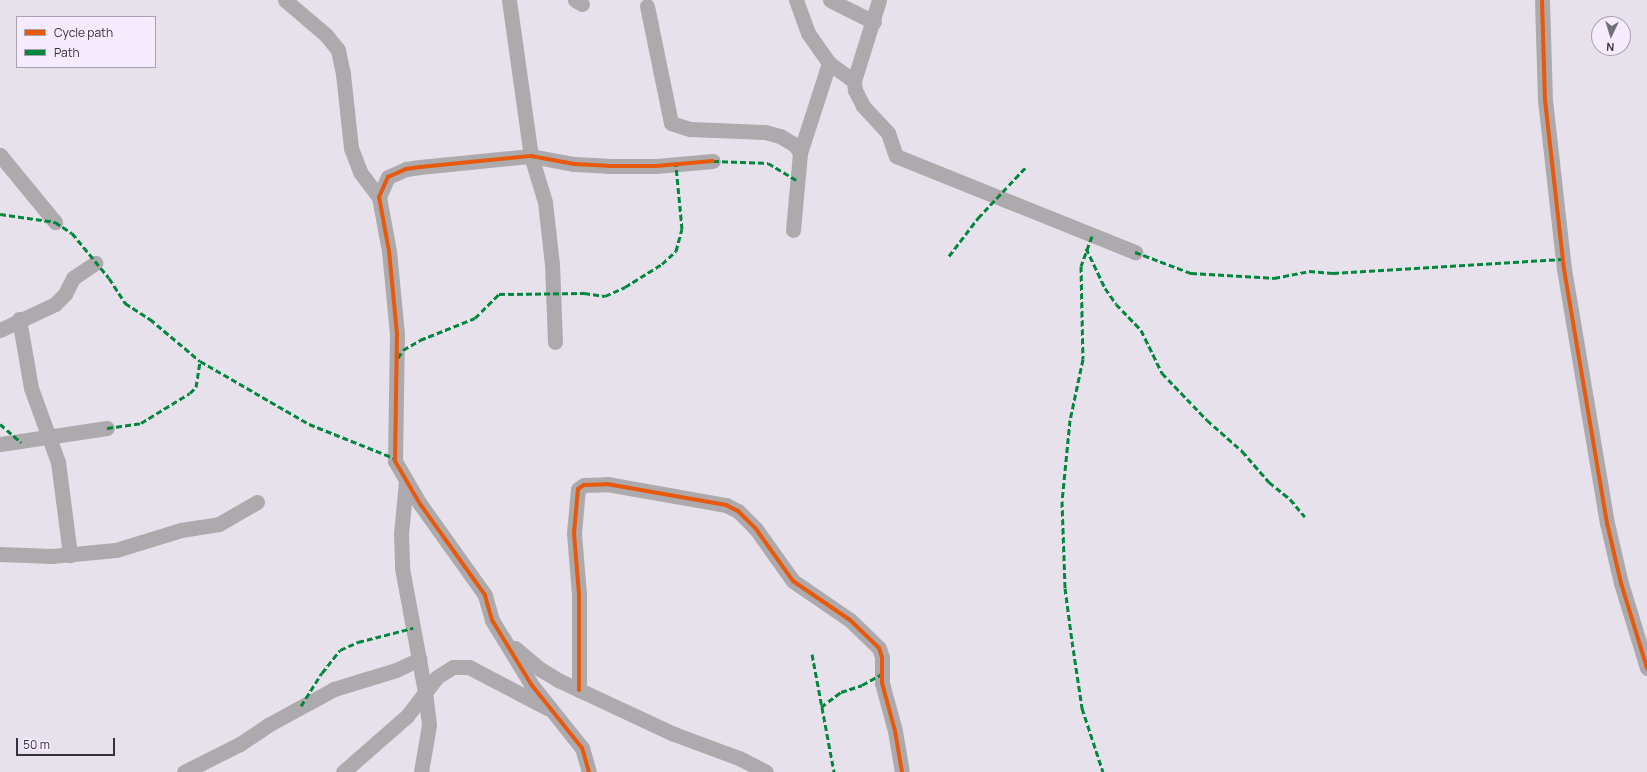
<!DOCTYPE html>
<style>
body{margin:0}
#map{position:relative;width:1647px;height:772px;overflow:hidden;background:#e7e1eb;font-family:Manrope,sans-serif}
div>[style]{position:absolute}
.street>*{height:15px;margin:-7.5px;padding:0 7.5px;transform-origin:7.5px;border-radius:7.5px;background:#adaaad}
.quiet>*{height:3px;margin-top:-1.5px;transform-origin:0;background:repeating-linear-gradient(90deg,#00873e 0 6px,transparent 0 9px)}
.cycleway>*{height:4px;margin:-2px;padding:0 2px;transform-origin:2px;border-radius:2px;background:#e8590c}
span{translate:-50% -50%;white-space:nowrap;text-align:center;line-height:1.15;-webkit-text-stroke:4px #f5ebfd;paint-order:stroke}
.legend{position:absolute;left:16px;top:16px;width:140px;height:52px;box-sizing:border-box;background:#f5ebfd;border:1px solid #a8a1ae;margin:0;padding:5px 7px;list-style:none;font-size:12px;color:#353138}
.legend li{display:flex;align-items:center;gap:8px;height:20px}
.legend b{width:20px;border:1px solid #a8a1ae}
.north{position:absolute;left:1591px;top:16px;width:40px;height:40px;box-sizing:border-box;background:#f5ebfd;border:1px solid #a8a1ae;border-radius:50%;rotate:184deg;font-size:11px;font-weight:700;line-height:16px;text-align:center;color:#353138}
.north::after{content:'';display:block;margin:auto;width:14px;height:18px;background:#736f77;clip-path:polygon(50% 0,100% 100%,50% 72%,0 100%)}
.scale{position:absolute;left:16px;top:738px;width:99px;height:18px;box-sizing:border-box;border:2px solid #353138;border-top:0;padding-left:5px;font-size:12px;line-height:14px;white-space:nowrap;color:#353138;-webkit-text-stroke:3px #f5ebfd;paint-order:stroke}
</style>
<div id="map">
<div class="street">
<i style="left:285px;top:0;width:54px;rotate:40.5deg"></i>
<i style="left:326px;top:35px;width:19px;rotate:51deg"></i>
<i style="left:338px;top:50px;width:25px;rotate:78deg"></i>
<i style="left:343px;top:74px;width:74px;rotate:83.8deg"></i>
<i style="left:351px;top:148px;width:26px;rotate:69deg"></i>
<i style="left:360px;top:172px;width:31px;rotate:53deg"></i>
<i style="left:509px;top:0;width:158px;rotate:82deg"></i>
<i style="left:531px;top:156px;width:48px;rotate:73.1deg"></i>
<i style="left:545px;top:202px;width:62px;rotate:83.6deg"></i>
<i style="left:552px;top:264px;width:78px;rotate:87.8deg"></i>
<i style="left:575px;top:0;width:8px;rotate:30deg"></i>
<i style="left:796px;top:0;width:35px;rotate:70deg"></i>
<i style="left:808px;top:33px;width:37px;rotate:55deg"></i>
<i style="left:829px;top:63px;width:31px;rotate:36deg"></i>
<i style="left:830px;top:0;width:49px;rotate:26.6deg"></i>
<i style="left:879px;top:0;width:85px;rotate:107.2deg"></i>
<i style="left:854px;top:81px;width:9px;rotate:84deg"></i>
<i style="left:855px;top:90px;width:18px;rotate:63deg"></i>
<i style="left:863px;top:106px;width:37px;rotate:47deg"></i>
<i style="left:888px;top:133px;width:24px;rotate:71deg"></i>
<i style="left:896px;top:156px;width:258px;rotate:21.9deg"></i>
<i style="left:1542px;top:0;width:100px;rotate:88.3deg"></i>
<i style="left:1545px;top:100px;width:170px;rotate:83.6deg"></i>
<i style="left:1564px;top:269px;width:258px;rotate:80.4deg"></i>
<i style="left:1607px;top:523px;width:62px;rotate:76.9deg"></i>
<i style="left:1621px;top:583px;width:89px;rotate:73deg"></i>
<i style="left:647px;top:6px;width:119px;rotate:78.4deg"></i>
<i style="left:671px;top:123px;width:20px;rotate:18deg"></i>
<i style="left:690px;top:129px;width:75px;rotate:2.3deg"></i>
<i style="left:765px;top:132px;width:16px;rotate:15deg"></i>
<i style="left:780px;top:136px;width:17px;rotate:31deg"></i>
<i style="left:795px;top:145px;width:9px;rotate:58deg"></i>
<i style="left:0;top:155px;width:87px;rotate:50.6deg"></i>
<i style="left:793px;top:230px;width:77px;rotate:-84.8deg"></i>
<i style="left:800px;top:153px;width:95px;rotate:-72.1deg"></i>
<i style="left:19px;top:319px;width:70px;rotate:80.1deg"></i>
<i style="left:31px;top:388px;width:79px;rotate:70deg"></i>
<i style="left:58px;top:462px;width:94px;rotate:82.6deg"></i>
<i style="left:0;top:330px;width:61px;rotate:-25.3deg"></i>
<i style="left:55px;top:304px;width:14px;rotate:-45deg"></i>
<i style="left:65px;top:294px;width:18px;rotate:-63deg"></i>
<i style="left:73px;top:278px;width:27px;rotate:-34deg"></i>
<i style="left:0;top:444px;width:108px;rotate:-8.5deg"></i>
<i style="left:406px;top:482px;width:52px;rotate:95.5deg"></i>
<i style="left:401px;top:534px;width:34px;rotate:88deg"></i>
<i style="left:402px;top:568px;width:126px;rotate:79.5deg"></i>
<i style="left:425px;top:692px;width:33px;rotate:83deg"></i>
<i style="left:429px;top:725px;width:48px;rotate:99.7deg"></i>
<i style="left:0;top:554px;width:52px;rotate:2.2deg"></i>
<i style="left:52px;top:556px;width:64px;rotate:-5.4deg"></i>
<i style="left:116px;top:550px;width:68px;rotate:-17.1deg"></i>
<i style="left:181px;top:530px;width:38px;rotate:-9deg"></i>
<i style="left:219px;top:524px;width:44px;rotate:-30.1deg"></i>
<i style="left:515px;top:648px;width:33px;rotate:40deg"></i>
<i style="left:540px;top:669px;width:21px;rotate:31deg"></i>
<i style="left:558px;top:680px;width:128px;rotate:25deg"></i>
<i style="left:674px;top:734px;width:69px;rotate:20.3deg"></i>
<i style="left:739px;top:758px;width:30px;rotate:27deg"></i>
<i style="left:579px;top:690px;width:96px;rotate:-90deg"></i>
<i style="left:579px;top:594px;width:61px;rotate:-94.7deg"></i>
<i style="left:574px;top:533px;width:44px;rotate:-84.8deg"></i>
<i style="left:578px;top:489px;width:7px;rotate:-34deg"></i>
<i style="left:584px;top:485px;width:23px;rotate:-2deg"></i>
<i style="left:607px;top:484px;width:121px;rotate:10deg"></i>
<i style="left:726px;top:505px;width:13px;rotate:27deg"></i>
<i style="left:738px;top:511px;width:25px;rotate:45deg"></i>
<i style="left:756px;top:529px;width:64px;rotate:54.6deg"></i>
<i style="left:793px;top:581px;width:69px;rotate:34.4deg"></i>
<i style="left:850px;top:620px;width:40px;rotate:44deg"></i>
<i style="left:879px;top:648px;width:9px;rotate:72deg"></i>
<i style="left:882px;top:657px;width:26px;rotate:90deg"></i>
<i style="left:882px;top:683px;width:50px;rotate:74.8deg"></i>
<i style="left:895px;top:731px;width:42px;rotate:80.3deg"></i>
<i style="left:184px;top:772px;width:63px;rotate:-26.6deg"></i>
<i style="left:240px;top:744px;width:34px;rotate:-34deg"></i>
<i style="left:268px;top:725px;width:75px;rotate:-28.6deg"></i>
<i style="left:334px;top:689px;width:65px;rotate:-17deg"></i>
<i style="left:396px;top:670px;width:26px;rotate:-25deg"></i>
<i style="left:343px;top:772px;width:85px;rotate:-41.2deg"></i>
<i style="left:407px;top:716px;width:49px;rotate:-52.4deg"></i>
<i style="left:437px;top:677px;width:19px;rotate:-32deg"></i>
<i style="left:453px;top:667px;width:16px"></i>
<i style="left:469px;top:667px;width:88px;rotate:27.7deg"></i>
<i style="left:589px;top:772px;width:25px;rotate:-106deg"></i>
<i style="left:582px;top:748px;width:82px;rotate:-128.6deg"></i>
<i style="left:531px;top:684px;width:75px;rotate:-121.4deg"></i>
<i style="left:492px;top:620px;width:26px;rotate:-106deg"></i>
<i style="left:485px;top:595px;width:112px;rotate:-125.5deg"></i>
<i style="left:420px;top:504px;width:50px;rotate:-120.2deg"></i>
<i style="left:395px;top:461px;width:127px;rotate:-89.1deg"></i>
<i style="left:397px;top:334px;width:83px;rotate:-95.5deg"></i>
<i style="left:389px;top:251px;width:55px;rotate:-100.5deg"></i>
<i style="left:379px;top:197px;width:22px;rotate:-66deg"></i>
<i style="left:388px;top:177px;width:20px;rotate:-24deg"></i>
<i style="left:406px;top:169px;width:14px;rotate:-8deg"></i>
<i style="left:420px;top:167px;width:112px;rotate:-5.7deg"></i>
<i style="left:531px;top:156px;width:44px;rotate:10.5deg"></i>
<i style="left:574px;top:164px;width:34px;rotate:3deg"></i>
<i style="left:608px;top:166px;width:48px"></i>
<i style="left:656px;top:166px;width:57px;rotate:-5deg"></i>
</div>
<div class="quiet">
<i style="left:713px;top:161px;width:55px;rotate:2.1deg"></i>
<i style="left:768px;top:163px;width:33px;rotate:31deg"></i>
<i style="left:0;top:214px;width:56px;rotate:8.3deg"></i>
<i style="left:55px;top:222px;width:20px;rotate:33deg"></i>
<i style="left:72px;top:233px;width:58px;rotate:50.6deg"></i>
<i style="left:109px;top:278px;width:30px;rotate:57deg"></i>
<i style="left:125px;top:303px;width:30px;rotate:33deg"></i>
<i style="left:150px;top:319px;width:65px;rotate:40deg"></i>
<i style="left:200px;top:361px;width:126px;rotate:30deg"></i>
<i style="left:309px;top:424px;width:92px;rotate:21.8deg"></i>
<i style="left:1092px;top:236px;width:32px;rotate:110deg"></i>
<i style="left:1081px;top:266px;width:93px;rotate:88.8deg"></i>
<i style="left:1083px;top:359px;width:62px;rotate:102deg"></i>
<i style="left:1070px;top:420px;width:81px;rotate:95.6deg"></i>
<i style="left:1062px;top:501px;width:87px;rotate:88deg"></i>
<i style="left:1065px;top:588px;width:53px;rotate:82.5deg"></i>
<i style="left:1072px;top:641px;width:68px;rotate:81.5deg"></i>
<i style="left:1082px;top:708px;width:67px;rotate:71.8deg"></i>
<i style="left:1086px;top:248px;width:44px;rotate:64.6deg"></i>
<i style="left:1105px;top:288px;width:19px;rotate:55deg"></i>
<i style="left:1116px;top:304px;width:36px;rotate:46deg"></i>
<i style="left:1141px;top:330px;width:48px;rotate:64deg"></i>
<i style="left:1162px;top:373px;width:65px;rotate:46.2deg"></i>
<i style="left:1207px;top:420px;width:47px;rotate:41.5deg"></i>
<i style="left:1242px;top:451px;width:41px;rotate:48.9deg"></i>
<i style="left:1269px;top:482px;width:27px;rotate:39deg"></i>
<i style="left:1290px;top:499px;width:23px;rotate:50deg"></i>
<i style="left:1135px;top:252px;width:60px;rotate:20.6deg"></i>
<i style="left:1191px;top:273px;width:83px;rotate:3.4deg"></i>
<i style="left:1274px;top:278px;width:36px;rotate:-11deg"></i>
<i style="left:1309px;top:271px;width:24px;rotate:5deg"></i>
<i style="left:1333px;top:273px;width:230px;rotate:-3.5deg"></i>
<i style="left:949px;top:256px;width:48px;rotate:-52.7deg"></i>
<i style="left:978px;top:218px;width:69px;rotate:-46.8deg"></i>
<i style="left:398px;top:358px;width:9px;rotate:-58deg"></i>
<i style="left:403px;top:350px;width:20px;rotate:-30deg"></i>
<i style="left:420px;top:340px;width:59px;rotate:-21.8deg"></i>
<i style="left:475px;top:318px;width:34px;rotate:-45deg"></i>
<i style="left:499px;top:294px;width:85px;rotate:-0.7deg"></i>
<i style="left:584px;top:293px;width:21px;rotate:8deg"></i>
<i style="left:605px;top:296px;width:22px;rotate:-24deg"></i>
<i style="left:625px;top:287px;width:44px;rotate:-31.9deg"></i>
<i style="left:662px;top:264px;width:19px;rotate:-43deg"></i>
<i style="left:676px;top:251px;width:23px;rotate:-75deg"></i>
<i style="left:682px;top:229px;width:64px;rotate:-95.4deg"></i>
<i style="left:0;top:424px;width:28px;rotate:41deg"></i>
<i style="left:107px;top:428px;width:34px;rotate:-8deg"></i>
<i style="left:141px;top:423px;width:57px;rotate:-31.5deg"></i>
<i style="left:190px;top:393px;width:8px;rotate:-45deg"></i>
<i style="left:196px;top:387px;width:26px;rotate:-81deg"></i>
<i style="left:812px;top:654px;width:120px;rotate:79.4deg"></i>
<i style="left:301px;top:706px;width:39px;rotate:-58deg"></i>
<i style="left:322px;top:673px;width:29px;rotate:-52deg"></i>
<i style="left:340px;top:650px;width:20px;rotate:-24deg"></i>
<i style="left:358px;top:642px;width:57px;rotate:-14.3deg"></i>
<i style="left:821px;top:707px;width:25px;rotate:-37deg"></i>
<i style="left:841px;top:692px;width:22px;rotate:-18deg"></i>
<i style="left:862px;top:685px;width:23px;rotate:-29deg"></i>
</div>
<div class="cycleway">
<i style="left:1542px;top:0;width:100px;rotate:88.3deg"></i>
<i style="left:1545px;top:100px;width:170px;rotate:83.6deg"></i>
<i style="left:1564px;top:269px;width:258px;rotate:80.4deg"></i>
<i style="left:1607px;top:523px;width:62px;rotate:76.9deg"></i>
<i style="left:1621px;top:583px;width:89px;rotate:73deg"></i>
<i style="left:579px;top:690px;width:96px;rotate:-90deg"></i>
<i style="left:579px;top:594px;width:61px;rotate:-94.7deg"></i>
<i style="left:574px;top:533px;width:44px;rotate:-84.8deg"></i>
<i style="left:578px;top:489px;width:7px;rotate:-34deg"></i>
<i style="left:584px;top:485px;width:23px;rotate:-2deg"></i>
<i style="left:607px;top:484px;width:121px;rotate:10deg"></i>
<i style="left:726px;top:505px;width:13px;rotate:27deg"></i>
<i style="left:738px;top:511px;width:25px;rotate:45deg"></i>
<i style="left:756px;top:529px;width:64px;rotate:54.6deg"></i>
<i style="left:793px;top:581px;width:69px;rotate:34.4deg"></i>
<i style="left:850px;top:620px;width:40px;rotate:44deg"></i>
<i style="left:879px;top:648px;width:9px;rotate:72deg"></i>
<i style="left:882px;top:657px;width:26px;rotate:90deg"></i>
<i style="left:882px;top:683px;width:50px;rotate:74.8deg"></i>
<i style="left:895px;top:731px;width:42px;rotate:80.3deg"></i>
<i style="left:589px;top:772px;width:25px;rotate:-106deg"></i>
<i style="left:582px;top:748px;width:82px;rotate:-128.6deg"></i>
<i style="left:531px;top:684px;width:75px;rotate:-121.4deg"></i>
<i style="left:492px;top:620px;width:26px;rotate:-106deg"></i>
<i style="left:485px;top:595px;width:112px;rotate:-125.5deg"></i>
<i style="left:420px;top:504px;width:50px;rotate:-120.2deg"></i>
<i style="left:395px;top:461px;width:127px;rotate:-89.1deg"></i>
<i style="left:397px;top:334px;width:83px;rotate:-95.5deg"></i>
<i style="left:389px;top:251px;width:55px;rotate:-100.5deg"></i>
<i style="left:379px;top:197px;width:22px;rotate:-66deg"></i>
<i style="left:388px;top:177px;width:20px;rotate:-24deg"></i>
<i style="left:406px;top:169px;width:14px;rotate:-8deg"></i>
<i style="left:420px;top:167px;width:112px;rotate:-5.7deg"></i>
<i style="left:531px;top:156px;width:44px;rotate:10.5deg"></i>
<i style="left:574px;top:164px;width:34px;rotate:3deg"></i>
<i style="left:608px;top:166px;width:48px"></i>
<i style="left:656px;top:166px;width:57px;rotate:-5deg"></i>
</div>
<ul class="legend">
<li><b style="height:5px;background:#e8590c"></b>Cycle path</li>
<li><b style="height:5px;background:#00873e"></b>Path</li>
</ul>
<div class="north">N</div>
<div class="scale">50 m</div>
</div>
